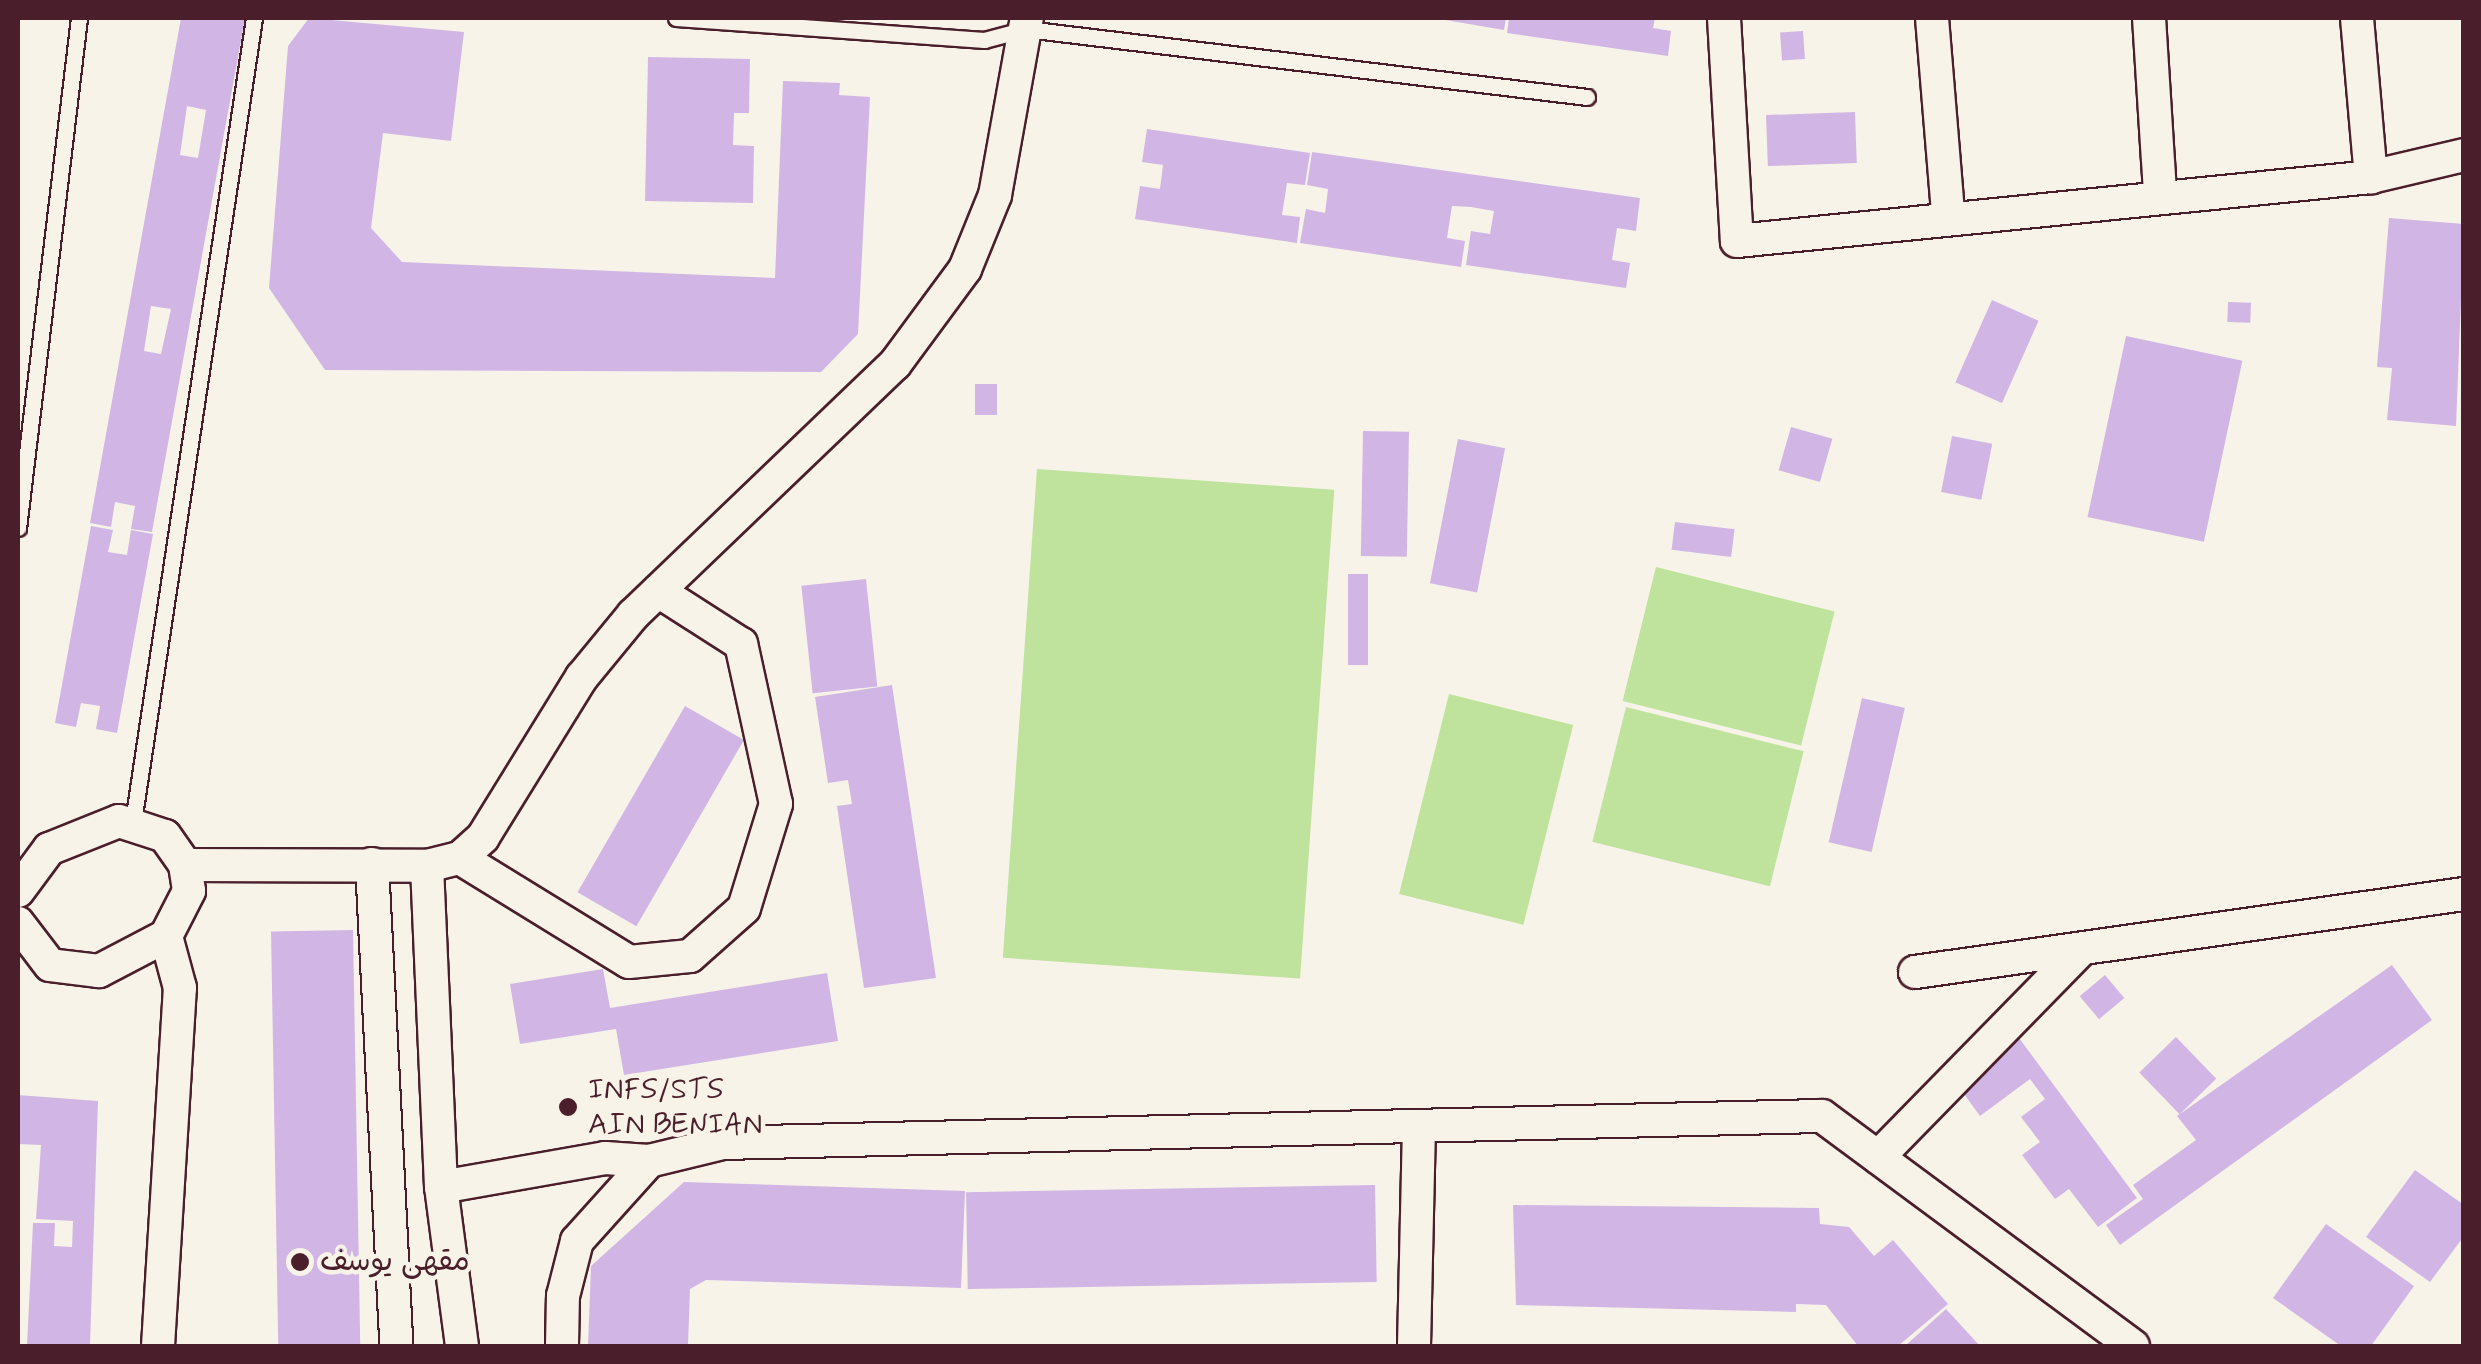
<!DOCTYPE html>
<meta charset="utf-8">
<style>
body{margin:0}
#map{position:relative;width:2481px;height:1364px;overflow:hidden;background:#f7f3e8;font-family:Mynerve,"Playpen Sans Arabic",sans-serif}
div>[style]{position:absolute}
.green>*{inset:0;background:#bfe29c;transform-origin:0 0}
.building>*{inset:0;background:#d1b6e5;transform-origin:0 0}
.roads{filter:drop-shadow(2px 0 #4a1f2b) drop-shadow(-2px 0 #4a1f2b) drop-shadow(0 2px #4a1f2b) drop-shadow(0 -2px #4a1f2b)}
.service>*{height:15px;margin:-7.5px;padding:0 7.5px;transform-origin:7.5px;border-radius:7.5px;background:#f7f3e8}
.minor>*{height:32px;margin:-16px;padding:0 16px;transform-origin:16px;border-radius:16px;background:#f7f3e8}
.dots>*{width:28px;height:28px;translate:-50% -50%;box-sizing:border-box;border:5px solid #f7f3e8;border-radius:50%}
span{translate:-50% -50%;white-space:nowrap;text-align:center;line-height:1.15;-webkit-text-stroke:9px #f7f3e8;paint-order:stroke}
.poi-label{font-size:30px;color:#4a1f2b}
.left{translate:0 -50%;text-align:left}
.frame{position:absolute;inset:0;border:20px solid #4a1f2b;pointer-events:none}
</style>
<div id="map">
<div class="green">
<i style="left:1037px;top:469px;width:298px;height:490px;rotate:4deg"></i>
<i style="left:1656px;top:567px;width:184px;height:138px;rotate:14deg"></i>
<i style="left:1449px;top:694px;width:128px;height:206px;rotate:14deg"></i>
<i style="left:1626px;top:707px;width:183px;height:139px;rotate:14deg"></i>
</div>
<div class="building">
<i style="clip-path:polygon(evenodd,181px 18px,245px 18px,152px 532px,131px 529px,135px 506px,115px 502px,111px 527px,90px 523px,181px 18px,187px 106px,206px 110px,198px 158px,180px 155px,187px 106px,181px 18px,151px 306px,171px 309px,161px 354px,144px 351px,151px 306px)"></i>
<i style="clip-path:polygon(309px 18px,464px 32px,451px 141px,383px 133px,371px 228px,402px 262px,775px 278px,783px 81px,840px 83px,839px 95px,870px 97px,858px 334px,821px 372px,325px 370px,269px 288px,288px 46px)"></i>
<i style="clip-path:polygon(1434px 18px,1506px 18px,1504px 30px)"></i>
<i style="clip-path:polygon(1509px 18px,1655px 18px,1653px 28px,1671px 31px,1668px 56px,1507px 33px)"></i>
<i style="left:1803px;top:31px;width:28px;height:23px;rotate:86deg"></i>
<i style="clip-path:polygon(648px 57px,750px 59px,749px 113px,734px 113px,733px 145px,754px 146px,753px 203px,645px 201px)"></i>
<i style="left:1855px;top:112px;width:51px;height:89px;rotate:88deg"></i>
<i style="clip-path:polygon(1147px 129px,1310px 153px,1305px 185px,1287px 183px,1282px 215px,1300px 217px,1297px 243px,1135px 219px,1140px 186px,1160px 189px,1163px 165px,1142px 162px)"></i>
<i style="clip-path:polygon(1312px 152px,1640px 198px,1636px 231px,1617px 228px,1612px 260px,1630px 263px,1626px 288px,1466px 265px,1471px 231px,1490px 234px,1494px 211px,1471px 207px,1452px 206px,1447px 238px,1465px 241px,1461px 267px,1300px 243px,1306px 209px,1325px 213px,1328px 189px,1307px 185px)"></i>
<i style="clip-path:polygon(2389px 218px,2464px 224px,2456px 426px,2387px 420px,2392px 368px,2377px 367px)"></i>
<i style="left:1992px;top:300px;width:51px;height:90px;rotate:24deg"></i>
<i style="left:2228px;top:302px;width:23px;height:20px;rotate:2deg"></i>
<i style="left:2126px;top:336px;width:119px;height:185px;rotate:12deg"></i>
<i style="left:975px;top:384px;width:22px;height:31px"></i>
<i style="left:1791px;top:427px;width:43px;height:45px;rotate:16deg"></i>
<i style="left:1363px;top:431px;width:46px;height:125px;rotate:1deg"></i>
<i style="left:1952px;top:436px;width:41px;height:57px;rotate:11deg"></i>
<i style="left:1458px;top:439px;width:48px;height:147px;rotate:11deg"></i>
<i style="left:1675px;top:522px;width:60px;height:28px;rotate:7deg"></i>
<i style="clip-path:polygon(91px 526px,113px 530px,108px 552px,127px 555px,131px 530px,153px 534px,117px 733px,96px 729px,100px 706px,81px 703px,76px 727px,55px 723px)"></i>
<i style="left:1348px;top:574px;width:20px;height:91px"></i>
<i style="left:866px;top:579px;width:108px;height:65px;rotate:84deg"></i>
<i style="clip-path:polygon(892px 685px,936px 978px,864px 988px,837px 806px,852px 804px,848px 780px,828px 783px,815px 697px)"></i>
<i style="left:1862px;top:698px;width:44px;height:148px;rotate:13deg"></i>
<i style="left:685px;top:706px;width:68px;height:215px;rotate:30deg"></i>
<i style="left:353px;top:930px;width:416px;height:82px;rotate:89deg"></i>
<i style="clip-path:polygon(2392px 965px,2432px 1020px,2120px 1245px,2106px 1225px,2143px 1199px,2133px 1185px,2196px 1140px,2177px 1116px)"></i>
<i style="clip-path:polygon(603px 969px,610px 1008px,827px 973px,838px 1041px,624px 1075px,616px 1029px,520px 1044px,510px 984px)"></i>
<i style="left:2105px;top:975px;width:30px;height:33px;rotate:50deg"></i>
<i style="clip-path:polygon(2005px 1019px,2137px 1198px,2098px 1227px,2069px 1189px,2055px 1199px,2022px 1155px,2040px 1142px,2021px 1117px,2045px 1099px,2030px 1079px,1980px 1116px,1943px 1065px)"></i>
<i style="left:2176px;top:1037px;width:58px;height:51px;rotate:46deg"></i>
<i style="clip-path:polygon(18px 1095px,98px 1101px,90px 1346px,27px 1346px,33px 1223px,55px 1223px,54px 1246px,72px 1247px,73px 1221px,36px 1219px,41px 1145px,18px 1144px)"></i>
<i style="clip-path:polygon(2415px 1170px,2464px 1205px,2464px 1236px,2430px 1282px,2366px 1237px)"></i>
<i style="clip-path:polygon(684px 1182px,965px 1191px,961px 1288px,706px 1280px,690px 1289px,688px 1346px,588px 1346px,591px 1266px)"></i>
<i style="left:1375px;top:1185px;width:97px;height:409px;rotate:89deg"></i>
<i style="clip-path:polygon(1513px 1205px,1819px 1208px,1820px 1224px,1849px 1227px,1874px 1256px,1893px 1240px,1948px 1304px,1898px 1346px,1858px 1346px,1826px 1305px,1796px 1304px,1796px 1312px,1516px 1305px)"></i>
<i style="clip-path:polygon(2326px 1224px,2414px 1286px,2371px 1346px,2341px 1346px,2273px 1298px)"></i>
<i style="clip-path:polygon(1946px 1309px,1980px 1346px,1905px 1346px)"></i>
</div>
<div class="roads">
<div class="service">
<i style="left:676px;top:18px;width:309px;rotate:4.1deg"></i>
<i style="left:984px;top:40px;width:43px;rotate:-14.7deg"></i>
<i style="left:1026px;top:29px;width:565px;rotate:6.91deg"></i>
<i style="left:18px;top:528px;width:514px;rotate:-83.18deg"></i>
<i style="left:133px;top:822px;width:813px;rotate:-81.44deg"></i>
</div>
<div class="minor">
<i style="left:1724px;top:18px;width:223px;rotate:86.7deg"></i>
<i style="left:1737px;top:241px;width:637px;rotate:-5.76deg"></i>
<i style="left:2371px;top:177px;width:96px;rotate:-13.3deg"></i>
<i style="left:1932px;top:18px;width:196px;rotate:85.3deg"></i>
<i style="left:2149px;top:18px;width:177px;rotate:86.4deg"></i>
<i style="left:2357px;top:18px;width:160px;rotate:85deg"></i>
<i style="left:460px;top:858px;width:198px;rotate:31.6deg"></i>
<i style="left:629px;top:962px;width:61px;rotate:-5.6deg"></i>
<i style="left:690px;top:956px;width:72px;rotate:-41.6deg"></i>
<i style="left:744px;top:908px;width:109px;rotate:-72.9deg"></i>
<i style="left:776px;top:804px;width:164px;rotate:-102.3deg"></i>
<i style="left:741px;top:644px;width:98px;rotate:-147.4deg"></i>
<i style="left:372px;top:864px;width:483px;rotate:87.1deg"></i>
<i style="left:185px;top:865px;width:242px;rotate:0.2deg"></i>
<i style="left:427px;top:866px;width:34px;rotate:-14deg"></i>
<i style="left:460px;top:858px;width:31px;rotate:-42deg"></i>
<i style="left:483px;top:837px;width:188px;rotate:-58.3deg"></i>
<i style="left:582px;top:677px;width:80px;rotate:-50.6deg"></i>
<i style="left:633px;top:615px;width:363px;rotate:-43.8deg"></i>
<i style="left:895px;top:364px;width:118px;rotate:-53.6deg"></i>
<i style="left:965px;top:269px;width:80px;rotate:-67.9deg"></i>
<i style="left:995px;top:195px;width:180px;rotate:-79.8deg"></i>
<i style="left:427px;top:866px;width:321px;rotate:87.5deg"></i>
<i style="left:18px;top:891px;width:52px;rotate:-53.6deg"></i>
<i style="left:49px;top:849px;width:75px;rotate:-21.8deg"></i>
<i style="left:119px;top:821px;width:48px;rotate:18.1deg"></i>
<i style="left:165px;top:836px;width:35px;rotate:55deg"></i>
<i style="left:185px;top:865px;width:26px;rotate:81deg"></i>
<i style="left:189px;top:891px;width:51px;rotate:117.1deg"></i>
<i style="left:166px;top:936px;width:76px;rotate:152.4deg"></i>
<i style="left:99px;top:971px;width:49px;rotate:-173deg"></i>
<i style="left:50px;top:965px;width:53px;rotate:-127.3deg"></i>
<i style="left:1915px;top:972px;width:555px;rotate:-8.09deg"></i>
<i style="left:1878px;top:1157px;width:291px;rotate:-45.6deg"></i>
<i style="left:158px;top:1346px;width:359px;rotate:-86.5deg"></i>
<i style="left:180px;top:988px;width:54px;rotate:-105.1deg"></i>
<i style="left:462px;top:1346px;width:160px;rotate:-97.5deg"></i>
<i style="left:441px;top:1187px;width:167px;rotate:-10deg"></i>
<i style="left:605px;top:1158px;width:44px;rotate:3.9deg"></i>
<i style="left:562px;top:1346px;width:50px;rotate:-88.9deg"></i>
<i style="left:563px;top:1296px;width:57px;rotate:-75.7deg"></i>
<i style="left:577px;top:1241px;width:108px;rotate:-48deg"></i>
<i style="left:649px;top:1161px;width:76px;rotate:-13.7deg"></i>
<i style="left:723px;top:1143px;width:1099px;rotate:-1.41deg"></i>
<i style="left:1822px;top:1116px;width:387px;rotate:36.5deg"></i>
<i style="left:1414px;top:1346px;width:219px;rotate:-88.7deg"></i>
</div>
</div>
<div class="dots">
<i style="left:568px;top:1107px;background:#4a1f2b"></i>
<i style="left:300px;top:1262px;background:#4a1f2b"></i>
</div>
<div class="poi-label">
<span class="left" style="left:588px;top:1107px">INFS/STS<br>AIN BENIAN</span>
<span class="left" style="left:320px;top:1262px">مقهى يوسف</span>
</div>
<div class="frame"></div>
</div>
